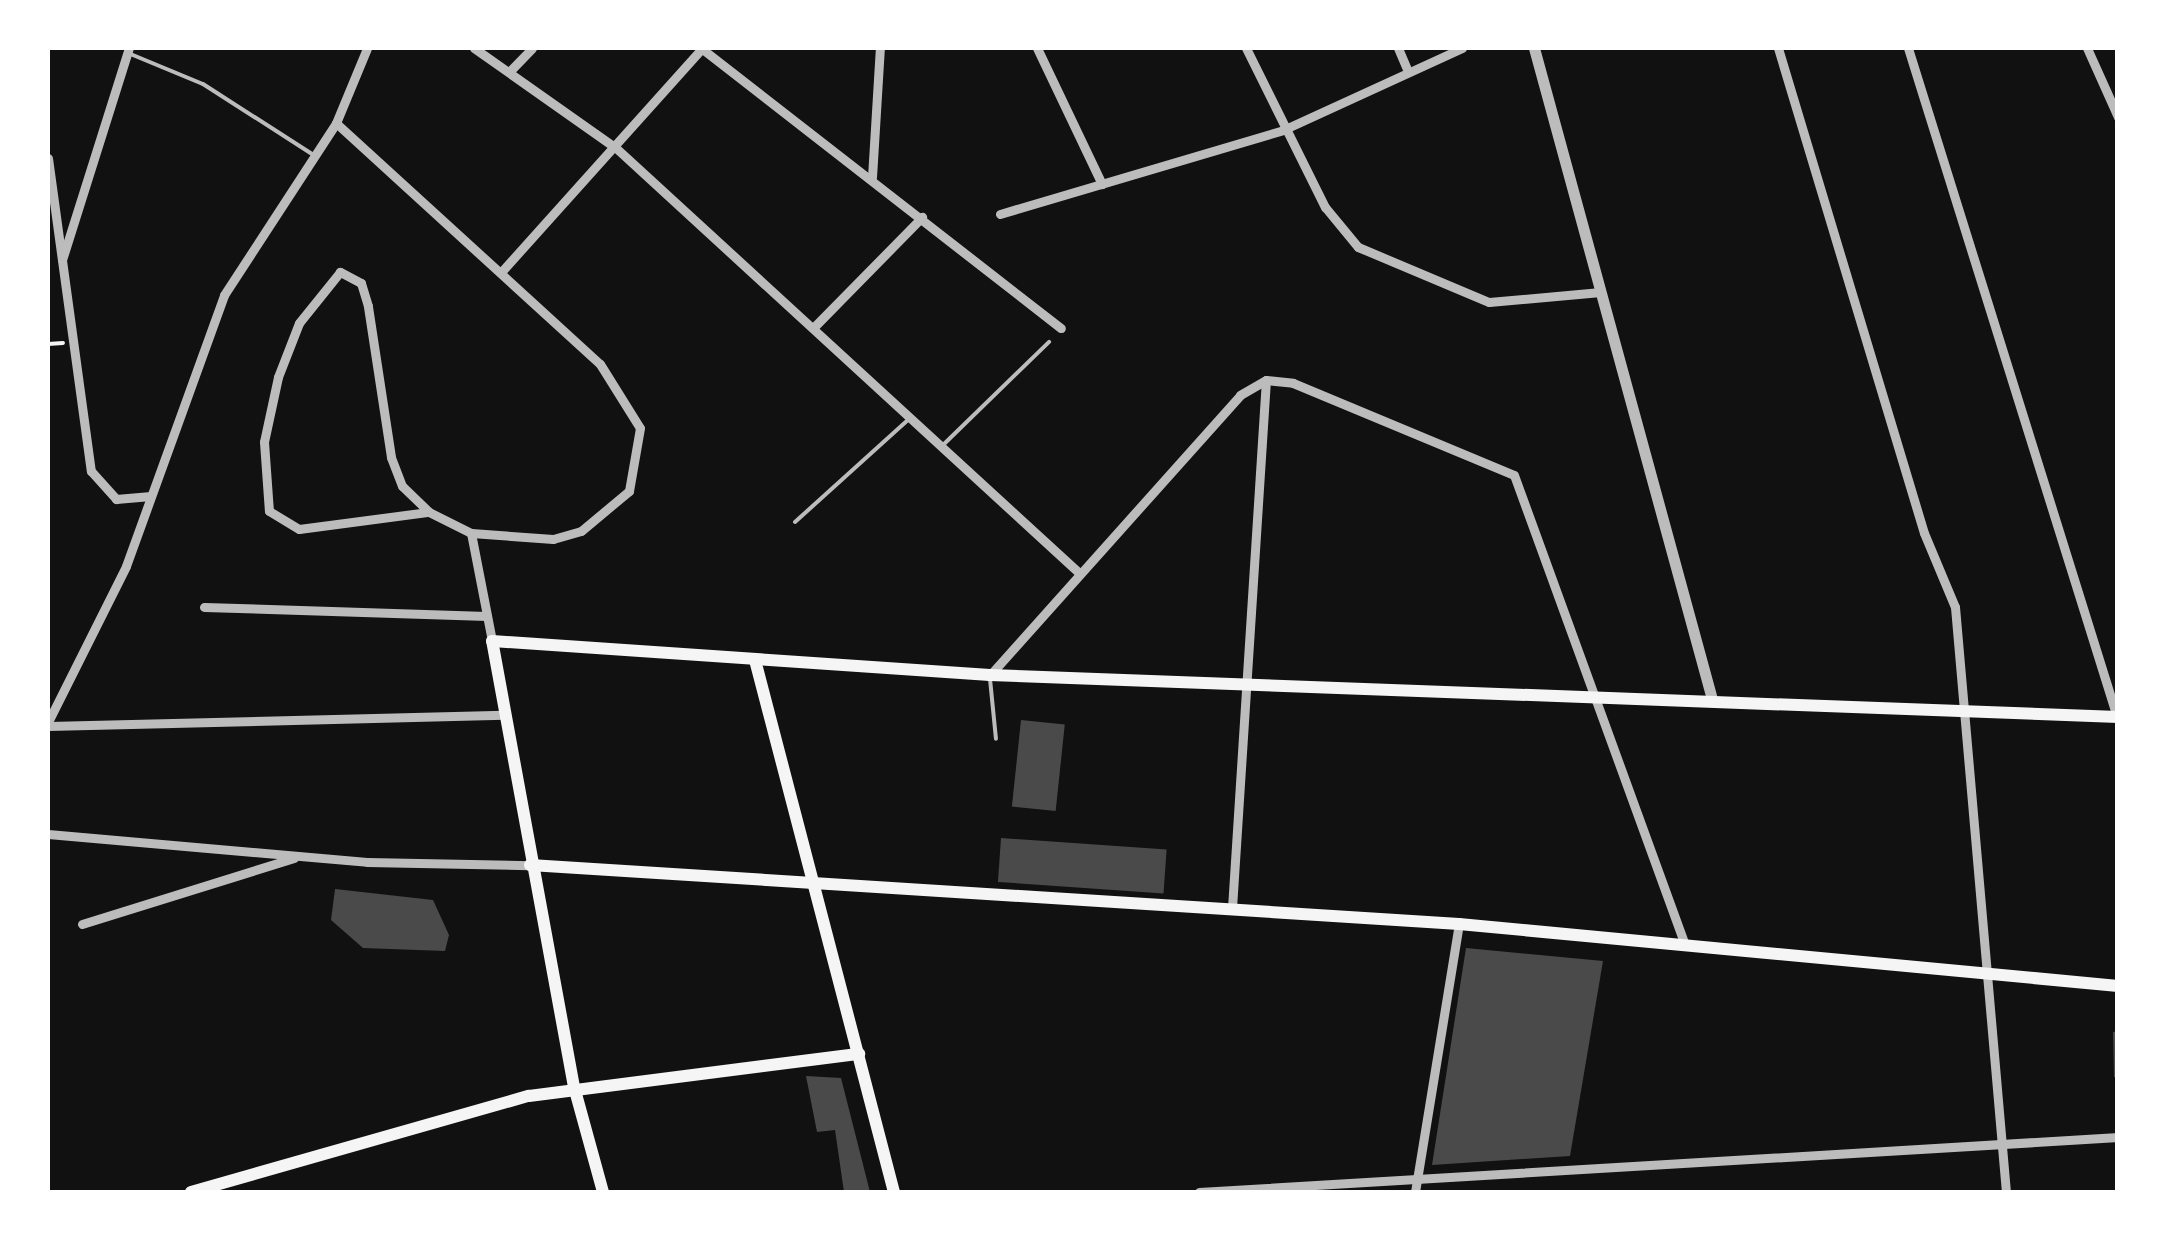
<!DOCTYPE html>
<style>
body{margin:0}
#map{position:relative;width:2165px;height:1240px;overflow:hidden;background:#111;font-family:Merriweather,serif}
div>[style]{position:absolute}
.building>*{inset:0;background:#4a4a4a;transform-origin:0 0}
.path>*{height:4px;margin:-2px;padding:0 2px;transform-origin:2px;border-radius:2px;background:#f5f5f5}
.service>*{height:4px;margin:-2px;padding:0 2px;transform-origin:2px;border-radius:2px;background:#bcbcbc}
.minor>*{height:9px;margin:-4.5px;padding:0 4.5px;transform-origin:4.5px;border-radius:4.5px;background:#bcbcbc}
.tertiary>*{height:11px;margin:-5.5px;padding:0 5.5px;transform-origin:5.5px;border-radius:5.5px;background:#bcbcbc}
.secondary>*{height:12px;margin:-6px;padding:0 6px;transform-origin:6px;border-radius:6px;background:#f5f5f5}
span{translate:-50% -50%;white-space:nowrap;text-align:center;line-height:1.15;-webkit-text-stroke:8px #fff;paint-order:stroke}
.frame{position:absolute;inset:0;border:50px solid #fff;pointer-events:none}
</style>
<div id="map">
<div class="building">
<i style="left:1021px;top:720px;width:44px;height:87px;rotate:6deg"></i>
<i style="left:1001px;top:838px;width:166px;height:44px;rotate:4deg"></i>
<i style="clip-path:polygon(335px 889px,433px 900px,449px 935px,445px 951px,363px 948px,331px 920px)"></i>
<i style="clip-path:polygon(1466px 948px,1603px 961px,1570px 1156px,1432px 1165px)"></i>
<i style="clip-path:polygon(2118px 1031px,2118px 1077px,2114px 1077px,2113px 1032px)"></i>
<i style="clip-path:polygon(806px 1076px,841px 1078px,870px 1192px,844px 1192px,835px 1130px,817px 1132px)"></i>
</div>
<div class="path">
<i style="left:48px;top:344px;width:15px;rotate:-4deg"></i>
</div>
<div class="service">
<i style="left:128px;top:53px;width:81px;rotate:22.5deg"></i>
<i style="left:203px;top:84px;width:130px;rotate:32.7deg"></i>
<i style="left:943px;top:445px;width:148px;rotate:-44.2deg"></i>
<i style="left:795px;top:522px;width:154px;rotate:-42.1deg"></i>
<i style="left:990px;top:679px;width:60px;rotate:84.3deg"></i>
</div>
<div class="minor">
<i style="left:474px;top:48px;width:174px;rotate:35.2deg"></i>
<i style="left:616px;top:148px;width:627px;rotate:42.54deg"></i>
<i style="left:701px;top:48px;width:456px;rotate:37.9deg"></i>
<i style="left:1037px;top:48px;width:151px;rotate:64.5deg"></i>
<i style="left:1246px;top:48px;width:178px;rotate:63.6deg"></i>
<i style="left:1325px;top:207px;width:52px;rotate:50.5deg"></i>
<i style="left:1358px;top:247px;width:142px;rotate:22.8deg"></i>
<i style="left:1489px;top:302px;width:112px;rotate:-5.1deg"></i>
<i style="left:1398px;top:48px;width:25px;rotate:67deg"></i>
<i style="left:1778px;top:48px;width:506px;rotate:73.25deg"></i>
<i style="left:1924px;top:533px;width:80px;rotate:67.3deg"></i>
<i style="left:1955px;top:607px;width:587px;rotate:85.02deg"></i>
<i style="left:1908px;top:48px;width:701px;rotate:72.65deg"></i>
<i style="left:2087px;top:48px;width:76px;rotate:65.8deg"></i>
<i style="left:509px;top:72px;width:33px;rotate:-46deg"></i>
<i style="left:336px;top:123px;width:357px;rotate:42.4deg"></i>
<i style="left:600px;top:364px;width:75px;rotate:58deg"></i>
<i style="left:640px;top:428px;width:64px;rotate:99.9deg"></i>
<i style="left:629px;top:491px;width:62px;rotate:140.2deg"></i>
<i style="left:581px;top:531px;width:29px;rotate:164deg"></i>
<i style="left:553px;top:539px;width:82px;rotate:-175.8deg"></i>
<i style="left:471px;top:533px;width:47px;rotate:-153.4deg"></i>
<i style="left:429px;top:512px;width:37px;rotate:-136deg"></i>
<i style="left:402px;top:486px;width:31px;rotate:-111deg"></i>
<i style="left:391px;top:457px;width:153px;rotate:-98.7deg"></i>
<i style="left:368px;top:306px;width:24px;rotate:-107deg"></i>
<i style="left:361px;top:283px;width:24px;rotate:-152deg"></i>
<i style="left:340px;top:272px;width:65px;rotate:128.8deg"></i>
<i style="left:299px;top:323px;width:58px;rotate:111.3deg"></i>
<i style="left:278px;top:377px;width:66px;rotate:102.2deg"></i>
<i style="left:264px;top:442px;width:69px;rotate:85.9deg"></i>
<i style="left:269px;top:511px;width:35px;rotate:31deg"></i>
<i style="left:299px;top:529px;width:131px;rotate:-7.5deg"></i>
<i style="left:48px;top:158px;width:316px;rotate:82.2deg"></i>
<i style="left:91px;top:471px;width:38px;rotate:48deg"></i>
<i style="left:116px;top:499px;width:32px;rotate:-5deg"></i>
<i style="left:872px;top:177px;width:129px;rotate:-86.5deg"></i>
<i style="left:1000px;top:214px;width:295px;rotate:-16.5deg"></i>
<i style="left:1283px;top:130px;width:197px;rotate:-24.6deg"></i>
<i style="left:62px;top:260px;width:222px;rotate:-72.5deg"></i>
<i style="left:503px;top:270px;width:298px;rotate:-48.1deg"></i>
<i style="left:815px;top:326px;width:153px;rotate:-45.5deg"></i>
<i style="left:471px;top:533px;width:110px;rotate:79deg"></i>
<i style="left:204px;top:607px;width:283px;rotate:1.8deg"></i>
<i style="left:990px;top:675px;width:375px;rotate:-48.2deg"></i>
<i style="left:1240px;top:395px;width:30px;rotate:-30deg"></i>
<i style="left:1266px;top:380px;width:27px;rotate:6deg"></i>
<i style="left:1293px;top:383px;width:239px;rotate:22.6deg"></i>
<i style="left:1514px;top:475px;width:500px;rotate:70.01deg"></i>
<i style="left:48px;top:722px;width:174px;rotate:-63.4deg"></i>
<i style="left:126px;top:566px;width:288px;rotate:-70.1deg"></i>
<i style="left:224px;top:295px;width:205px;rotate:-56.9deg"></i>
<i style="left:336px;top:123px;width:81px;rotate:-67.5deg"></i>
<i style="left:48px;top:726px;width:456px;rotate:-1.4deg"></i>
<i style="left:48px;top:834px;width:320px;rotate:5deg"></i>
<i style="left:367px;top:862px;width:163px;rotate:1.1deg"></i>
<i style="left:1232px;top:908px;width:529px;rotate:-86.32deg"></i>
<i style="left:82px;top:924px;width:222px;rotate:-17.3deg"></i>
<i style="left:1199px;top:1192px;width:921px;rotate:-3.42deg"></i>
<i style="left:1415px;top:1192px;width:272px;rotate:-80.7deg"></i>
</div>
<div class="tertiary">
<i style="left:1534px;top:48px;width:675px;rotate:74.71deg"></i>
</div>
<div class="secondary">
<i style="left:755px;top:660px;width:550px;rotate:75.36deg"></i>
<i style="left:530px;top:865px;width:931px;rotate:3.63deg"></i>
<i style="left:1459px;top:924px;width:662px;rotate:5.37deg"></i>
<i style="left:191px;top:1192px;width:351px;rotate:-15.9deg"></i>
<i style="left:529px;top:1096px;width:333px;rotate:-7.3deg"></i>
<i style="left:603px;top:1192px;width:109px;rotate:-105.4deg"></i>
<i style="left:574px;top:1087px;width:453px;rotate:-100.4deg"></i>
<i style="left:492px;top:641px;width:499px;rotate:3.9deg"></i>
<i style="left:990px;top:675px;width:1129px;rotate:2.13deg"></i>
</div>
<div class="frame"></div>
</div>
